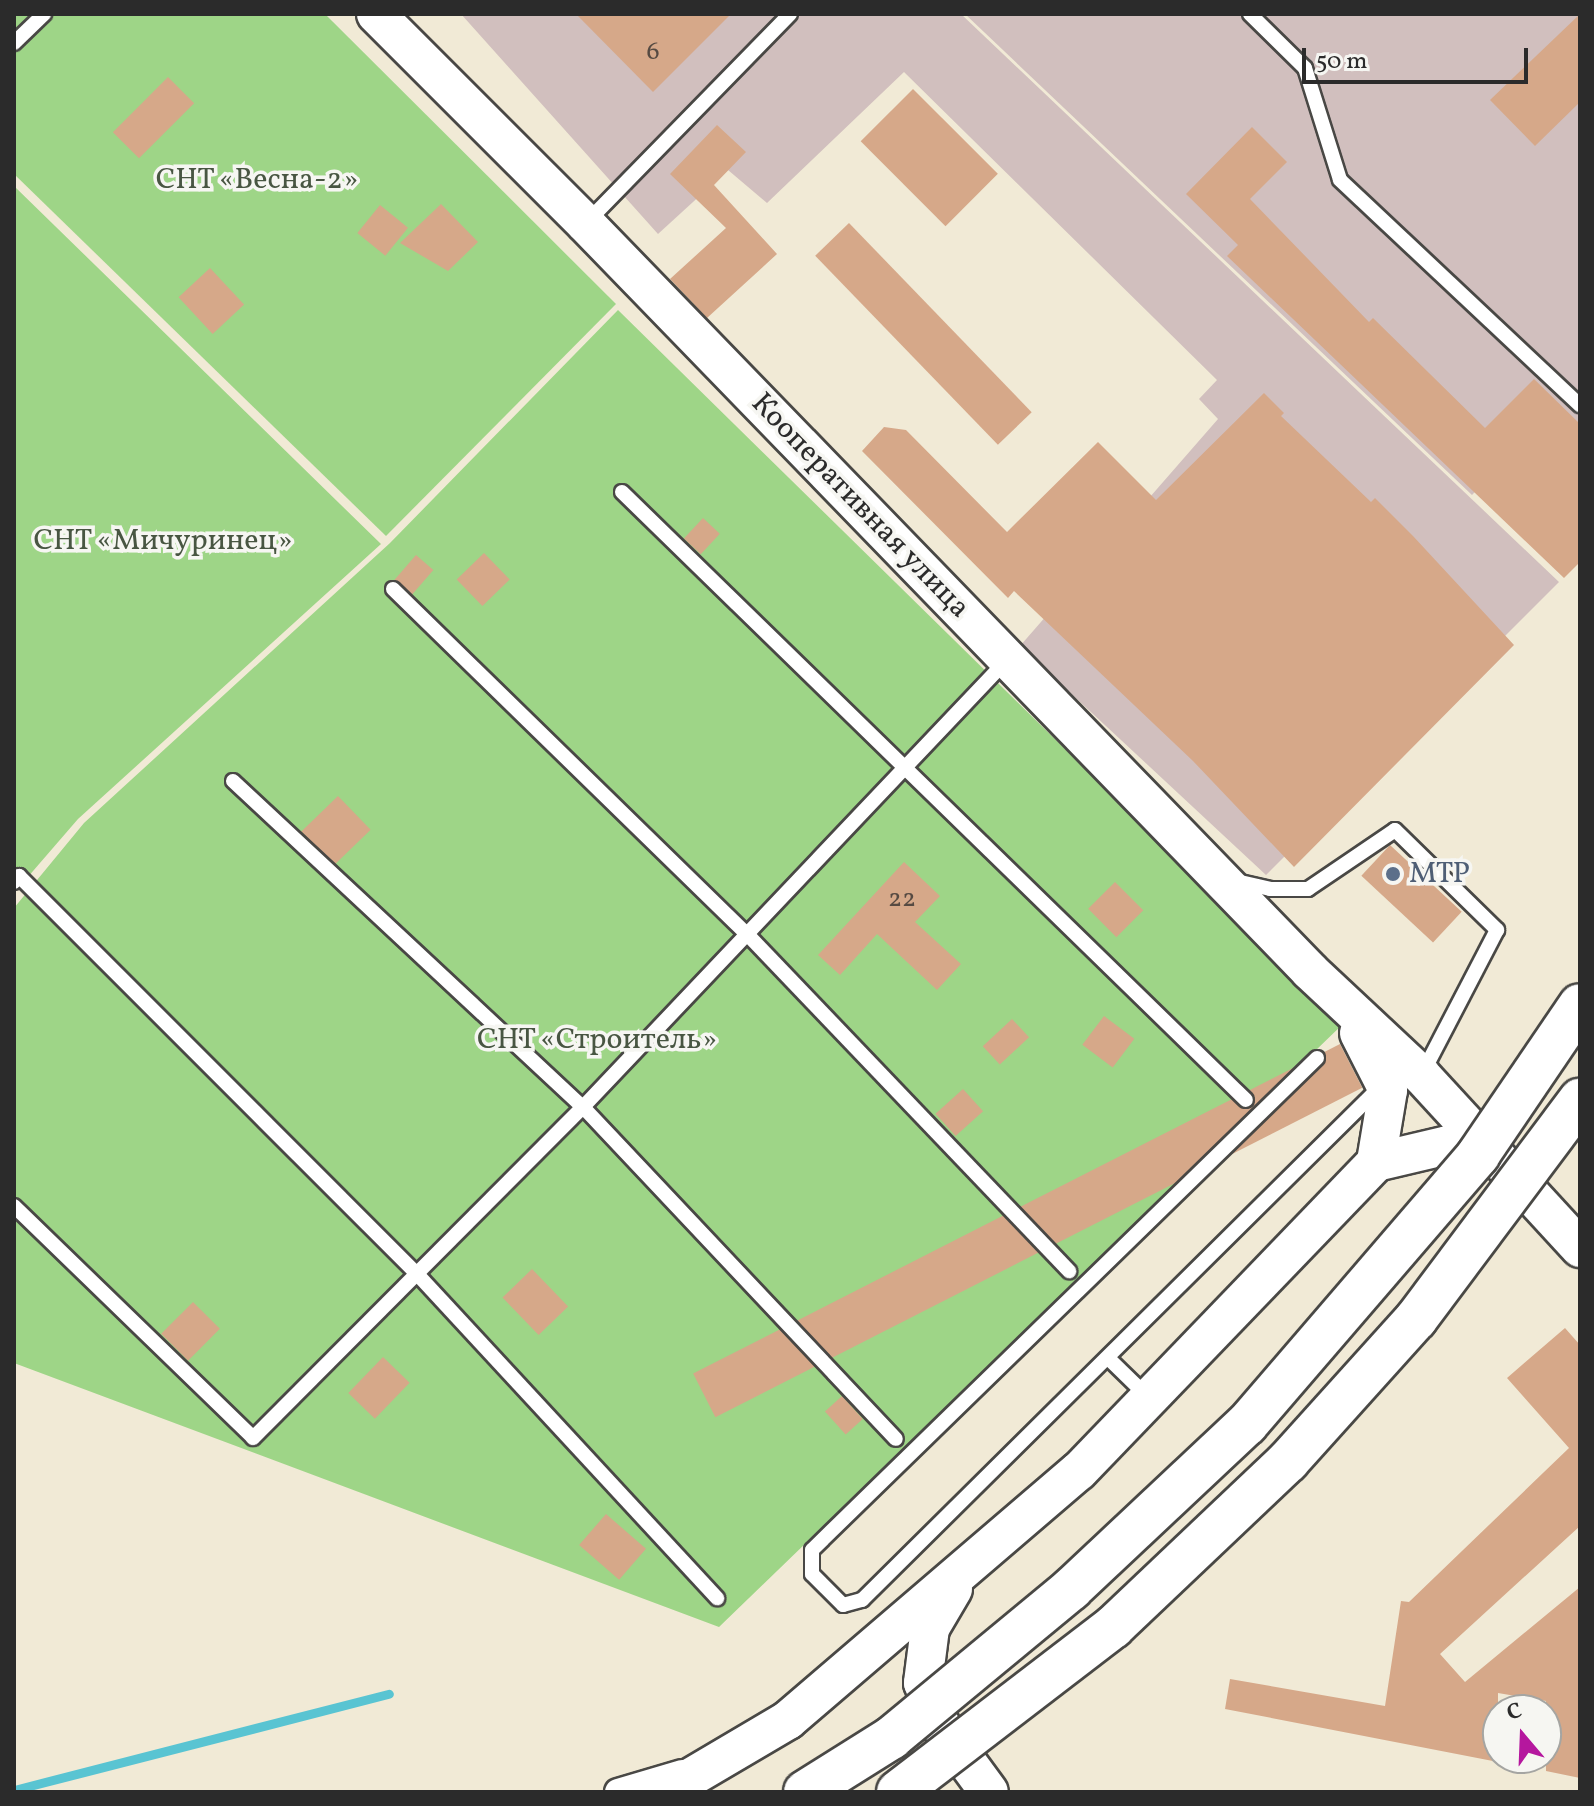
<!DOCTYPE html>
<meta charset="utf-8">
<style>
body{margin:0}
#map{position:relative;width:1594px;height:1806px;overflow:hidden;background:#f1ead6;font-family:Vollkorn,serif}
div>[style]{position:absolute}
.industrial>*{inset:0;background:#d1bfbe}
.green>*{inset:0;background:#9ed587}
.stream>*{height:9px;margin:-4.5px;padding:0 4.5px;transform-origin:4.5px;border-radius:4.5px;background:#59c4d2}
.building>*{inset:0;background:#d6a889;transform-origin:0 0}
.roads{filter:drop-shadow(2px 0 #494845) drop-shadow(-2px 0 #494845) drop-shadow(0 2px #494845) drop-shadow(0 -2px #494845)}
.service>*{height:14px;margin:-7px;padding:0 7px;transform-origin:7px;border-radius:7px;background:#fff}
.minor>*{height:26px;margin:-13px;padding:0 13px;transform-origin:13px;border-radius:13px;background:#fff}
.secondary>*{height:38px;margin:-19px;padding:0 19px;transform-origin:19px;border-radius:19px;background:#fff}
.bridges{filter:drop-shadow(2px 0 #494845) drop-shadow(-2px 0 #494845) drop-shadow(0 2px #494845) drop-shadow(0 -2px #494845)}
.primary-bridge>*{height:42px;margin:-21px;padding:0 21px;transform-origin:21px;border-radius:21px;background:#fff}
.dots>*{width:22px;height:22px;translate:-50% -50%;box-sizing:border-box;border:4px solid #f6f6f2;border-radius:50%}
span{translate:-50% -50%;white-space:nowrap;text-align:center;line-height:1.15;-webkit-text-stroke:7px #f6f6f2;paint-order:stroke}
.number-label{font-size:26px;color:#564a42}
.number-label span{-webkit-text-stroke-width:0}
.park-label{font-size:30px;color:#485642}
.street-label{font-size:30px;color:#2b2b2b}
.service-label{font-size:30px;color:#4e5e75}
.left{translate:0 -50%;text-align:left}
.frame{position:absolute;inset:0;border:16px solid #2b2b2b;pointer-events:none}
.north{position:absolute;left:1482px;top:1694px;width:80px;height:80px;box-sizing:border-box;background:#f6f6f2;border:2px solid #a5a5a2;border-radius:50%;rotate:341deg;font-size:22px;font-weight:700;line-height:32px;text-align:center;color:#2b2b2b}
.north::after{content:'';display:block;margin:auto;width:28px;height:36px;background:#b5179e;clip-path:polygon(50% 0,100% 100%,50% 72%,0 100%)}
.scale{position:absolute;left:1302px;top:48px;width:226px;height:36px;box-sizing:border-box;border:4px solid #2b2b2b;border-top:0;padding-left:10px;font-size:24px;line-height:28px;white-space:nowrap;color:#2b2b2b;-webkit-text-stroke:6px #f6f6f2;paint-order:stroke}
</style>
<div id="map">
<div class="industrial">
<i style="clip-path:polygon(461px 14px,961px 14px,1559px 582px,1266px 875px,1020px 646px,1218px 419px,1199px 399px,1217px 380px,904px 72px,767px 203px,728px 170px,658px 234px)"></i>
<i style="clip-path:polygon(965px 14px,1580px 14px,1580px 438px,1525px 440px,1472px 495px)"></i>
</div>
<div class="green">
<i style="clip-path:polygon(14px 14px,325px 14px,616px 304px,386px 536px,14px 174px)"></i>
<i style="clip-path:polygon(14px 186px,381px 544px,78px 819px,14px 893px)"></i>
<i style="clip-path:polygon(618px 310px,1344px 1023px,719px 1627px,14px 1363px,14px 908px,84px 823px,390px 543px)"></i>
</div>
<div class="stream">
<i style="left:14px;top:1790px;width:387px;rotate:-14.4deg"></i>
</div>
<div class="building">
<i style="clip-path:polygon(576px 14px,731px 14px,653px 92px)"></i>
<i style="clip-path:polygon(1580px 14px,1580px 102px,1535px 146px,1490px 100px)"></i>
<i style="left:168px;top:77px;width:37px;height:78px;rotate:45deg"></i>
<i style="left:913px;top:89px;width:120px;height:74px;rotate:45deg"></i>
<i style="clip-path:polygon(717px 125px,746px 152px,714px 185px,777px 254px,707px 318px,670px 279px,726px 228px,670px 174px)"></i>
<i style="clip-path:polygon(1252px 127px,1287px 162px,1250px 199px,1369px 322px,1373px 318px,1485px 428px,1534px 379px,1580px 424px,1580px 562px,1564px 578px,1227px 256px,1238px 245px,1186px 194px)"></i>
<i style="clip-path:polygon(441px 204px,478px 242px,448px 271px,400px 243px)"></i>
<i style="left:380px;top:205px;width:36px;height:36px;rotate:39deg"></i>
<i style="left:849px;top:223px;width:263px;height:47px;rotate:46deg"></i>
<i style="left:210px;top:268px;width:50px;height:43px;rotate:47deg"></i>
<i style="clip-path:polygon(1264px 393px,1284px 413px,1281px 416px,1371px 502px,1375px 498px,1413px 536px,1514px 645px,1294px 867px,1193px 761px,1014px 591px,1008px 598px,862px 451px,884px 427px,906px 430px,1007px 532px,1098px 442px,1156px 500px)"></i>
<i style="left:703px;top:518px;width:23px;height:28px;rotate:43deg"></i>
<i style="left:484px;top:553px;width:37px;height:38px;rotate:46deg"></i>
<i style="left:416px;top:555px;width:23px;height:33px;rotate:41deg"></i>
<i style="left:338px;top:796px;width:47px;height:51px;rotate:46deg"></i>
<i style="left:1390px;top:845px;width:98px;height:42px;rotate:43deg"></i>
<i style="clip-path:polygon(904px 862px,940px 896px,915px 922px,961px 964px,937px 990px,877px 934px,840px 975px,818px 955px)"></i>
<i style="left:1115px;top:882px;width:40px;height:38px;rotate:45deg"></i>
<i style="left:1104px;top:1016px;width:38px;height:36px;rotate:37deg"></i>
<i style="left:1012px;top:1019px;width:25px;height:40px;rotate:47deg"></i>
<i style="left:1340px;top:1044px;width:49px;height:726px;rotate:63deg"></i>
<i style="left:963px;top:1089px;width:30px;height:37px;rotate:48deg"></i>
<i style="left:532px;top:1269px;width:52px;height:41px;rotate:46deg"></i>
<i style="left:193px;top:1302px;width:38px;height:45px;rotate:45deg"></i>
<i style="clip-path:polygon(1565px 1328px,1580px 1345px,1580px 1526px,1440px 1654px,1465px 1682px,1580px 1587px,1580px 1778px,1546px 1771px,1546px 1701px,1498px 1693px,1498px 1762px,1225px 1709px,1230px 1679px,1385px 1706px,1401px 1601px,1409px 1602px,1569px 1448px,1507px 1378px)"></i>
<i style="left:383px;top:1357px;width:37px;height:50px;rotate:44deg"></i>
<i style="left:842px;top:1396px;width:31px;height:23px;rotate:48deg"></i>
<i style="left:606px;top:1514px;width:53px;height:41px;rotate:41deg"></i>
</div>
<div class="roads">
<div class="service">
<i style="left:1250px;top:14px;width:77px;rotate:44.5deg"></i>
<i style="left:1305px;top:68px;width:117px;rotate:72.6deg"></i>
<i style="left:1340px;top:180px;width:329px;rotate:43.2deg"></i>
<i style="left:14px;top:43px;width:42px;rotate:-44deg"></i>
<i style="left:586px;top:223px;width:292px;rotate:-45.7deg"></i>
<i style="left:622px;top:492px;width:871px;rotate:44.26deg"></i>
<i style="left:393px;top:589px;width:493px;rotate:44.3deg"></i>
<i style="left:746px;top:933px;width:468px;rotate:46.3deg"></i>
<i style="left:233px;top:781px;width:478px;rotate:43deg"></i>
<i style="left:583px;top:1107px;width:456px;rotate:46.7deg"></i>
<i style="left:1236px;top:881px;width:35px;rotate:13deg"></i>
<i style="left:1270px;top:889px;width:38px"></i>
<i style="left:1308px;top:889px;width:105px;rotate:-34.1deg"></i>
<i style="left:1395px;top:830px;width:143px;rotate:44.4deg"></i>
<i style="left:1497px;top:930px;width:162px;rotate:117.5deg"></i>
<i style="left:14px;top:882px;width:8px;rotate:-50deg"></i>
<i style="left:19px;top:876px;width:563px;rotate:45deg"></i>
<i style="left:417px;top:1274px;width:442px;rotate:47.2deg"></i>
<i style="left:1317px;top:1058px;width:705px;rotate:135.75deg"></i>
<i style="left:812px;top:1550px;width:24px;rotate:90deg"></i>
<i style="left:812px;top:1574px;width:44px;rotate:45deg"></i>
<i style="left:843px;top:1605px;width:20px;rotate:-15deg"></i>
<i style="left:862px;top:1600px;width:718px;rotate:-44.72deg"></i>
<i style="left:14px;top:1206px;width:333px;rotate:44.1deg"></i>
<i style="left:253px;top:1438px;width:467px;rotate:-45.1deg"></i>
<i style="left:583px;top:1107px;width:615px;rotate:-46.52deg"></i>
<i style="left:1108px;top:1358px;width:56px;rotate:44.3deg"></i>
</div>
<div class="minor">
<i style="left:618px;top:1792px;width:67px;rotate:-16.5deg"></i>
</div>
<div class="secondary">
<i style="left:376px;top:14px;width:296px;rotate:45deg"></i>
<i style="left:585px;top:223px;width:1042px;rotate:45.89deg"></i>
<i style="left:1310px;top:971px;width:152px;rotate:43.1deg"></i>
<i style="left:1421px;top:1075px;width:235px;rotate:47.4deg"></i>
<i style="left:1359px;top:1033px;width:64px;rotate:63deg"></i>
<i style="left:1388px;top:1090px;width:73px;rotate:99.5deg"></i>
<i style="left:953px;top:1589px;width:45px;rotate:120.5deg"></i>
<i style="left:930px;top:1628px;width:55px;rotate:97.3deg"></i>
<i style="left:923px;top:1683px;width:49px;rotate:67.1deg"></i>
<i style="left:942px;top:1728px;width:79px;rotate:53.7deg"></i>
<i style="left:666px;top:1792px;width:142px;rotate:-30.5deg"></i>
<i style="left:788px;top:1720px;width:383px;rotate:-40.6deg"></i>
<i style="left:1079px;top:1471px;width:429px;rotate:-46.1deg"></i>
<i style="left:1376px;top:1162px;width:74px;rotate:-13.3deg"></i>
<i style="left:1448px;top:1145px;width:46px;rotate:7.4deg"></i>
</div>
</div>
<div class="bridges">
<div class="primary-bridge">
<i style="left:805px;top:1792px;width:102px;rotate:-32.1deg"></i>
<i style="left:891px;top:1738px;width:234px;rotate:-39.6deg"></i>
<i style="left:1071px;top:1589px;width:241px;rotate:-43.2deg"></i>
<i style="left:1247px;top:1424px;width:355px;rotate:-49.3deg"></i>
<i style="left:1478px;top:1155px;width:181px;rotate:-55.8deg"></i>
<i style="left:898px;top:1792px;width:271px;rotate:-37.5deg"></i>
<i style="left:1113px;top:1627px;width:241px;rotate:-43.5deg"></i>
<i style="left:1288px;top:1461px;width:191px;rotate:-48deg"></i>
<i style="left:1416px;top:1319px;width:274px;rotate:-53.2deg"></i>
</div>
</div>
<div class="dots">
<i style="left:1393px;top:874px;background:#5c6f8a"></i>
</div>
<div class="number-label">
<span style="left:653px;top:53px">6</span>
<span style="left:902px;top:900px">22</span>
</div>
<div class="park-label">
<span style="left:257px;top:180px">СНТ «Весна-2»</span>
<span style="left:163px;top:541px">СНТ «Мичуринец»</span>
<span style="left:597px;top:1040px">СНТ «Строитель»</span>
</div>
<div class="street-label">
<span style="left:860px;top:506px;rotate:46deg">Кооперативная улица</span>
</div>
<div class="service-label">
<span class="left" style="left:1409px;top:874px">МТР</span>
</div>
<div class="frame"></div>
<div class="north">С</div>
<div class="scale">50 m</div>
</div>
